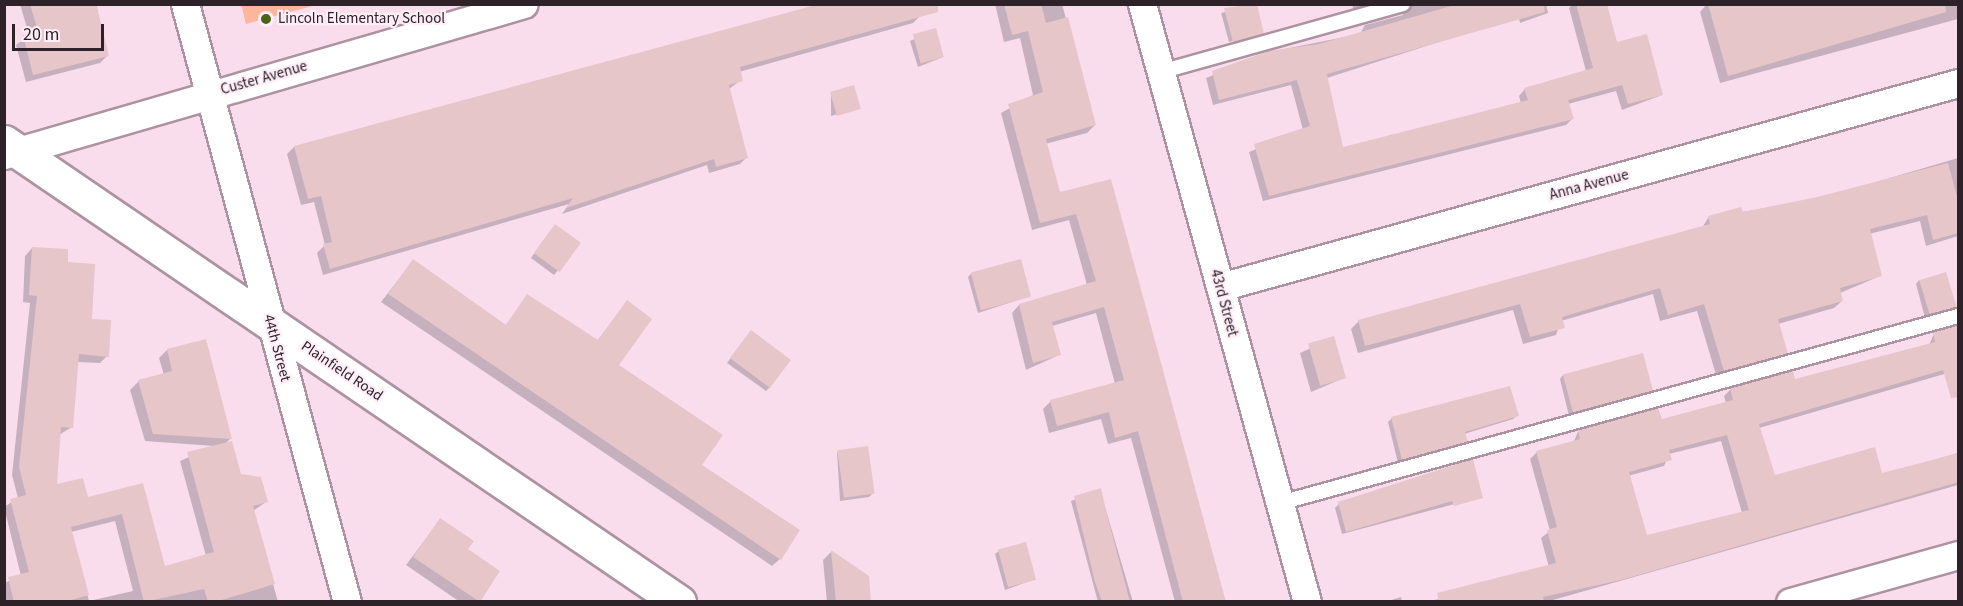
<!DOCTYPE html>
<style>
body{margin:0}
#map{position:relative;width:1963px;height:606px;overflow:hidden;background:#f9dded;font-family:"Source Sans 3",sans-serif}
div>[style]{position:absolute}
.green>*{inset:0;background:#fdb69c}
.shadow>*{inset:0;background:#0003;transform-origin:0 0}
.building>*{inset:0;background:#e6c6c9;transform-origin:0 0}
.roads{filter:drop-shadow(2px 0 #ad93a1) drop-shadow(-2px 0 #ad93a1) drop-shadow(0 2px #ad93a1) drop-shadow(0 -2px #ad93a1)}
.lane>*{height:14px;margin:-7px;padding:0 7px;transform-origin:7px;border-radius:7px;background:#fff}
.street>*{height:27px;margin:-13.5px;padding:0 13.5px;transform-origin:13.5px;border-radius:13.5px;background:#fff}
.secondary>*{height:33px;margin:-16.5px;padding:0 16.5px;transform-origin:16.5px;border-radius:16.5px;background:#fff}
.dots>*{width:16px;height:16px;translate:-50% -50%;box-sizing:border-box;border:3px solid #ffeef7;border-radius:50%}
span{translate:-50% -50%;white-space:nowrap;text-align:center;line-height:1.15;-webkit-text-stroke:4.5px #ffeef7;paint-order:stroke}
.poi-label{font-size:15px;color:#2c2228}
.left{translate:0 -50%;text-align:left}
.street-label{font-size:15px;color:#2c2228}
.frame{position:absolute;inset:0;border:6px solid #2c2228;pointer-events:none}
.scale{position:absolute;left:12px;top:24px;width:92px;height:27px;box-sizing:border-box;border:3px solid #2c2228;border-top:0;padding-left:8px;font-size:18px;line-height:21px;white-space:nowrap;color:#2c2228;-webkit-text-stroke:4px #ffeef7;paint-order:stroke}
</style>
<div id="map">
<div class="green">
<i style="clip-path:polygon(241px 4px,316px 4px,316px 5px,246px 24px)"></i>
</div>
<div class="shadow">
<i style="clip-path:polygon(20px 4px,96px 4px,108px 55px,100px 63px,26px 82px,16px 45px,29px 35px)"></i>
<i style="clip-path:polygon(995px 4px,1062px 4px,1095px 125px,1087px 133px,1045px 144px,1059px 194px,1110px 181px,1225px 602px,1175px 602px,1131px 438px,1108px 444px,1101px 419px,1049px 433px,1043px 409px,1051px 401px,1115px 384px,1096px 313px,1052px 326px,1059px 355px,1026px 370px,1012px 313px,1019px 305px,1087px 285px,1069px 220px,1032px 230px,1001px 113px,1033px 95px,1020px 38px,1004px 42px)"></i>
<i style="left:1255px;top:4px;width:30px;height:35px;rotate:75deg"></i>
<i style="clip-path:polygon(1352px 4px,1383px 4px,1354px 12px)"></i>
<i style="clip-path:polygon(1402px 4px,1473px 4px,1479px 29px,1327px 78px,1342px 149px,1521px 103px,1519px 96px,1525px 89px,1586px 71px,1569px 8px,1573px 4px,1605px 4px,1616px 44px,1662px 95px,1622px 110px,1616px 91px,1568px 104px,1572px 119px,1566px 125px,1263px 201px,1249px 152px,1303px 130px,1291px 85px,1213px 105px,1206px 78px,1269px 52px,1360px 34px,1365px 25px,1403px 15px)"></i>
<i style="clip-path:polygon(1516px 4px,1546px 4px,1548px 13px,1520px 23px)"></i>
<i style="clip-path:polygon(1707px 4px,1958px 4px,1958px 19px,1720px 83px,1700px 12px)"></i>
<i style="clip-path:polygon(920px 16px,913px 23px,739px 72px,741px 80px,729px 89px,747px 157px,740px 164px,709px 173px,707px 165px,562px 214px,569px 204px,323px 275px,317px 253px,325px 245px,314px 202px,301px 205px,287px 154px,294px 147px)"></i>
<i style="clip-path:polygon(935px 30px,943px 57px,918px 67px,910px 41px)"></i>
<i style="clip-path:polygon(831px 94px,859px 108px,831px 116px)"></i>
<i style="clip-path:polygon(1958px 158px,1958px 236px,1926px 246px,1920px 221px,1869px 234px,1880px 276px,1840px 293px,1842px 301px,1834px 308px,1778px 324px,1786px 353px,1779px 361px,1717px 378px,1697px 311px,1660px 321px,1653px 294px,1561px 321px,1556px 335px,1523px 344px,1513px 310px,1358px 353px,1351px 329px,1359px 321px,1702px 228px,1708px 218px,1818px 199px)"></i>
<i style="clip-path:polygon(551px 230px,579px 243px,554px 275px,531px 258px)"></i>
<i style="clip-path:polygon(evenodd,32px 248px,66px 264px,107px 356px,100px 363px,77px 362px,72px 427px,59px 435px,55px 486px,86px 499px,142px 485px,164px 568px,206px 556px,180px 461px,214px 446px,145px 441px,130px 390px,138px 382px,164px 375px,159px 358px,167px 350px,230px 439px,225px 444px,240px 475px,266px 502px,253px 511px,278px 602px,5px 602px,4px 583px,21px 576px,4px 507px,18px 498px,12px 475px,30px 303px,23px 302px,25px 256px,32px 248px,115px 521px,133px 591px,89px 601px,71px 532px,115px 521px)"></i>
<i style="clip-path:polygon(413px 261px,505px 326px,528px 296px,597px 341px,627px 302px,617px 365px,780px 559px,772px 566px,381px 302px)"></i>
<i style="clip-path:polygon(972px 273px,1030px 296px,978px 313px,968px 277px)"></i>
<i style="clip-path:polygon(1919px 280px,1955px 307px,1925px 318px,1916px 284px)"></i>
<i style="clip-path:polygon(evenodd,1934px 334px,1958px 370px,1759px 428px,1774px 477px,1881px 475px,1958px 453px,1958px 485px,1546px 602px,1428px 602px,1549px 567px,1541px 538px,1550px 531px,1530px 459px,1537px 452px,1573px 443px,1578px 432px,1661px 421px,1726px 403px,1724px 396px,1730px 390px,1792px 373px,1794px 381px,1929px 345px,1934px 334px,1721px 441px,1742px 513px,1646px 537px,1628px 476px,1664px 466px,1669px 454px,1721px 441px)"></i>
<i style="clip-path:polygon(747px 336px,770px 387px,766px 391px,727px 363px)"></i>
<i style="clip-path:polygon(1333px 338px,1344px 378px,1311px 392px,1300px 353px)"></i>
<i style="clip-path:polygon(1563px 375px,1652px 390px,1569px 416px,1560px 379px)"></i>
<i style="clip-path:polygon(1509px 388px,1517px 416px,1513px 419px,1464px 434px,1463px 445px,1398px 463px,1388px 422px,1391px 419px)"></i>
<i style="clip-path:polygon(837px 452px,873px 493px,869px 497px,840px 501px)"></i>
<i style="clip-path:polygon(1100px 490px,1133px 602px,1098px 602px,1071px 501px)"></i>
<i style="clip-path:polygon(1481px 497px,1342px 534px,1335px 508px,1339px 504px)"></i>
<i style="clip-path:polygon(440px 520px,466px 550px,498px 572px,478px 602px,460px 602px,406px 565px)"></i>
<i style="clip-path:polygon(999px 551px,1035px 579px,1005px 590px,995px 554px)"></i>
<i style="clip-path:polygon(831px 552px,868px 577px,870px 601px,827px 602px,823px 560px)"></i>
<i style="clip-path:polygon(1401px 597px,1402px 602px,1385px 602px)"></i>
</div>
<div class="building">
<i style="clip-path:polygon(30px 4px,96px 4px,109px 56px,33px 75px,23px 35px,38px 32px)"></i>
<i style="clip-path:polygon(819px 4px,938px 4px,938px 12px,740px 67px,743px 81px,729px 85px,748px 158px,716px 167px,714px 159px,566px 208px,573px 198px,330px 269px,323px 244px,332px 242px,321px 196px,308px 199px,294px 146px)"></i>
<i style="clip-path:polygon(1004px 4px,1041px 4px,1046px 23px,1068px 17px,1096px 125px,1046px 139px,1060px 192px,1111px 179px,1226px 602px,1183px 602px,1138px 431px,1115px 438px,1109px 412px,1057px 426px,1050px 400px,1124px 380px,1104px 307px,1052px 322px,1061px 355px,1033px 363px,1019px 304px,1096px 281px,1076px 214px,1040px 223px,1008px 104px,1043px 92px,1028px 31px,1012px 35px)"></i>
<i style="clip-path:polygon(1257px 4px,1264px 34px,1233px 42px,1224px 8px)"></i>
<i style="clip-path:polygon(1458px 4px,1544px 4px,1545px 12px,1327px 74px,1343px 147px,1528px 100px,1524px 88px,1593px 68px,1576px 4px,1607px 4px,1617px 42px,1647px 34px,1663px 95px,1628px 104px,1622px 85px,1568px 100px,1574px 119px,1269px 196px,1254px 144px,1310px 126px,1297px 80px,1219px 100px,1212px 71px,1269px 51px,1319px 44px)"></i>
<i style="clip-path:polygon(1708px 4px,1945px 4px,1946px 12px,1728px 76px)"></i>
<i style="left:936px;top:28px;width:30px;height:24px;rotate:75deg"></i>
<i style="left:854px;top:85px;width:25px;height:25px;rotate:74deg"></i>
<i style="clip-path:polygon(1948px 163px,1959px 204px,1959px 233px,1933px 240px,1927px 215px,1870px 229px,1882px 276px,1840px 288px,1843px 301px,1778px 319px,1788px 354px,1724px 371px,1704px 304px,1668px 315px,1660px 288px,1562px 317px,1565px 328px,1530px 337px,1520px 304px,1365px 346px,1358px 320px,1710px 224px,1708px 216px,1741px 207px,1743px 212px,1817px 197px)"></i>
<i style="left:555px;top:224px;width:32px;height:36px;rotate:36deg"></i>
<i style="clip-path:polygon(32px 247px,68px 249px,68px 262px,95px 264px,92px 319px,111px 320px,109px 357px,79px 354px,73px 428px,61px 427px,57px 484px,83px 478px,88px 497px,143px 483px,165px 566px,214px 552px,187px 452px,232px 441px,241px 474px,261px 477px,268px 502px,253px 506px,275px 584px,215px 602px,208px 602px,204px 589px,144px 602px,122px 514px,71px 527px,89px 595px,64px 602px,14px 602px,8px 577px,29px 572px,10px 499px,26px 495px,19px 467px,37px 296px,29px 295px)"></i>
<i style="clip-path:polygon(413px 259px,506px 325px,527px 294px,598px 340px,627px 300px,652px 319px,619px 365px,723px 435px,702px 465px,800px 530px,781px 560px,388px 294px)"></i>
<i style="left:1021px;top:259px;width:39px;height:52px;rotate:75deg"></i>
<i style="left:1946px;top:272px;width:37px;height:28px;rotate:73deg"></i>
<i style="clip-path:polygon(evenodd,1959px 325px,1959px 397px,1951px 398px,1943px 370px,1759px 424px,1775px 475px,1875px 447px,1882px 473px,1959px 453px,1959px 482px,1621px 580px,1543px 597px,1544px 602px,1439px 602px,1437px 593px,1556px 563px,1547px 530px,1557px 527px,1536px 451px,1580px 439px,1578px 430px,1658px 408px,1662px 419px,1733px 400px,1730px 388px,1793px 371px,1795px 379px,1935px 342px,1933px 332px,1959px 325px,1727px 435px,1749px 510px,1647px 535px,1629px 472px,1672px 460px,1669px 450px,1727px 435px)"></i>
<i style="left:751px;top:330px;width:50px;height:35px;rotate:37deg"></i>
<i style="left:1334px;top:336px;width:44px;height:27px;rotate:74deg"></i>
<i style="clip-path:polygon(206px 339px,232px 439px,153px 434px,138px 380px,172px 371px,167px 349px)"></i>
<i style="left:1643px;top:353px;width:39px;height:83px;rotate:75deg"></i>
<i style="clip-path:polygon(1510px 386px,1519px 416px,1465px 432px,1468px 442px,1402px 460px,1391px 417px)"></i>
<i style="left:868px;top:446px;width:48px;height:31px;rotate:82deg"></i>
<i style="clip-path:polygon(1473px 459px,1483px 498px,1454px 506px,1452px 501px,1346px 532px,1338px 502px)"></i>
<i style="clip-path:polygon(1101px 488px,1107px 515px,1130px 602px,1102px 602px,1095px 582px,1074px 496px)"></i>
<i style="clip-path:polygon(440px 518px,474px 541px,468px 549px,500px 571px,480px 602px,413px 557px)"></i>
<i style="left:1026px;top:542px;width:39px;height:29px;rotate:75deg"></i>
<i style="clip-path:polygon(831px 550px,869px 576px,871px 602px,836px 602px)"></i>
</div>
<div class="roads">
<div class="lane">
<i style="left:1160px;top:72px;width:252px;rotate:-15.6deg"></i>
<i style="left:1280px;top:503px;width:703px;rotate:-15.42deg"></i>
</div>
<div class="street">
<i style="left:185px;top:4px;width:620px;rotate:74.84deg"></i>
<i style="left:1142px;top:4px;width:620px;rotate:74.57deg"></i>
<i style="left:4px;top:155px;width:541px;rotate:-16.19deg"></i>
<i style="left:1220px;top:287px;width:766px;rotate:-15.45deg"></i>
<i style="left:1790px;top:602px;width:174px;rotate:-15.6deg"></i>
</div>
<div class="secondary">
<i style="left:4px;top:142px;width:817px;rotate:34.27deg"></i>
</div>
</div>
<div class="dots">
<i style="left:266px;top:19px;background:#496414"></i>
</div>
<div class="poi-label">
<span class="left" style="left:278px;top:19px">Lincoln Elementary School</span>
</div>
<div class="street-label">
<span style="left:264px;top:78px;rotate:-16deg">Custer Avenue</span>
<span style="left:1589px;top:185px;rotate:-15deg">Anna Avenue</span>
<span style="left:1224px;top:303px;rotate:75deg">43rd Street</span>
<span style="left:277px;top:348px;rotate:75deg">44th Street</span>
<span style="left:342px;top:371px;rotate:34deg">Plainfield Road</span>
</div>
<div class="frame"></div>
<div class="scale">20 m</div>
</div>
